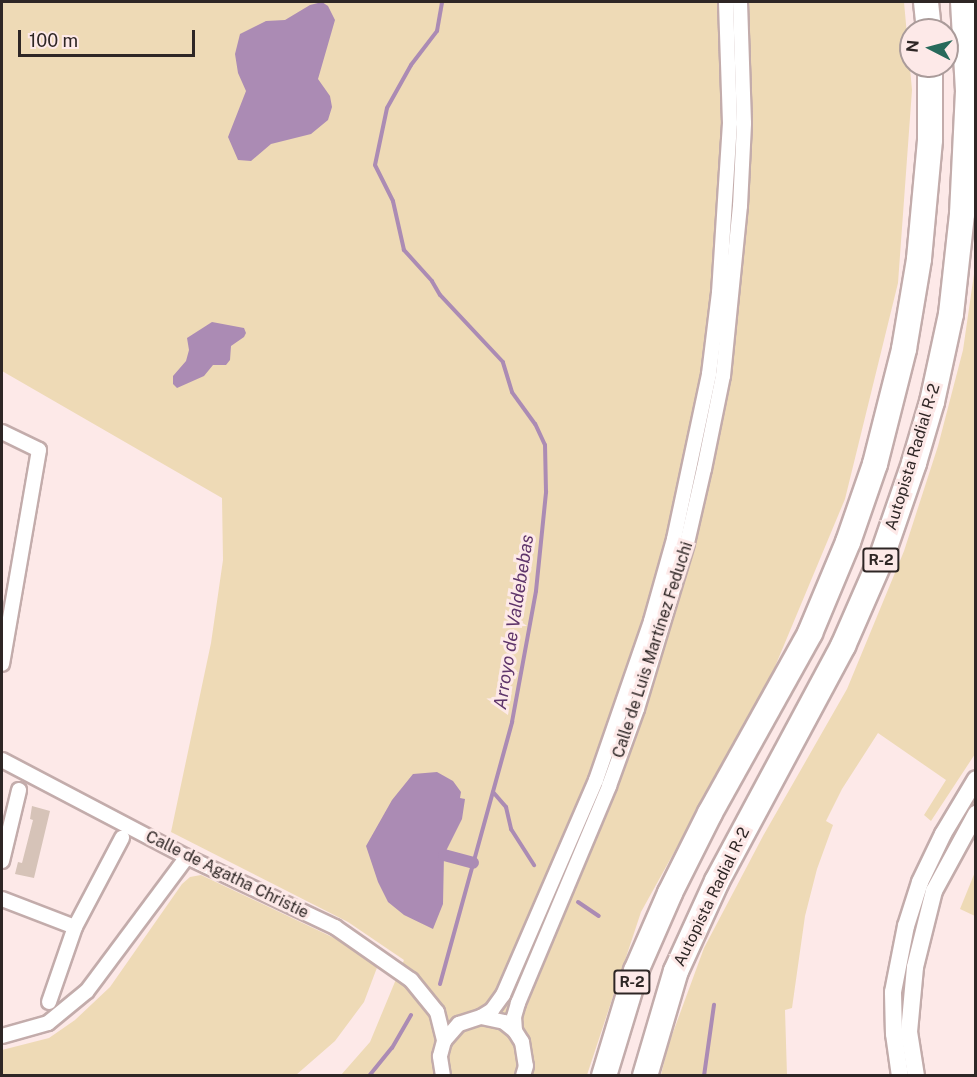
<!DOCTYPE html>
<meta charset="utf-8">
<style>
body{margin:0}
#map{position:relative;width:977px;height:1077px;overflow:hidden;background:#fde9e8;font-family:"Public Sans",sans-serif}
div>[style]{position:absolute}
.green>*{inset:0;background:#eedab6}
.water>*{inset:0;background:#ab8bb4}
.stream>*{height:4px;margin:-2px;padding:0 2px;transform-origin:2px;border-radius:2px;background:#ab8bb4}
.canal>*{height:12px;margin:-6px;padding:0 6px;transform-origin:6px;border-radius:6px;background:#ab8bb4}
.building>*{inset:0;background:#d6c3b8}
.roads{filter:drop-shadow(2px 0 #c3acab) drop-shadow(-2px 0 #c3acab) drop-shadow(0 2px #c3acab) drop-shadow(0 -2px #c3acab)}
.minor>*{height:14px;margin:-7px;padding:0 7px;transform-origin:7px;border-radius:7px;background:#fff}
.tertiary>*{height:16px;margin:-8px;padding:0 8px;transform-origin:8px;border-radius:8px;background:#fff}
.motorway>*{height:24px;margin:-12px;padding:0 12px;transform-origin:12px;border-radius:12px;background:#fff}
span{translate:-50% -50%;white-space:nowrap;text-align:center;line-height:1.15;-webkit-text-stroke:6px #fde9e8;paint-order:stroke}
.shield-label span{padding:2px 4px;background:#fde9e8;border:2px solid;border-radius:4px;-webkit-text-stroke-width:0}
.shield-label{font-size:15px;color:#2e2625;font-weight:700}
.street-label{font-size:16px;color:#2e2625}
.water-label{font-size:18px;color:#5e346a;font-style:italic}
.frame{position:absolute;inset:0;border:3px solid #2e2625;pointer-events:none}
.north{position:absolute;left:899px;top:18px;width:60px;height:60px;box-sizing:border-box;background:#fde9e8;border:2px solid #aa9b9a;border-radius:50%;rotate:276deg;font-size:16px;font-weight:700;line-height:24px;text-align:center;color:#2e2625}
.north::after{content:'';display:block;margin:auto;width:21px;height:27px;background:#276a5b;clip-path:polygon(50% 0,100% 100%,50% 72%,0 100%)}
.scale{position:absolute;left:18px;top:30px;width:177px;height:27px;box-sizing:border-box;border:3px solid #2e2625;border-top:0;padding-left:8px;font-size:18px;line-height:21px;white-space:nowrap;color:#2e2625;-webkit-text-stroke:4px #fde9e8;paint-order:stroke}
</style>
<div id="map">
<div class="green">
<i style="clip-path:polygon(2px 2px,904px 2px,912px 90px,898px 283px,845px 499px,769px 681px,641px 912px,587px 1075px,341px 1075px,370px 1042px,404px 960px,348px 922px,171px 832px,211px 643px,223px 560px,222px 498px,2px 371px)"></i>
<i style="clip-path:polygon(975px 267px,975px 754px,931px 821px,924px 815px,946px 780px,878px 733px,842px 789px,826px 821px,833px 825px,817px 869px,805px 916px,792px 1008px,785px 1010px,787px 1075px,661px 1075px,668px 1046px,704px 948px,763px 836px,847px 689px,904px 551px,938px 446px,963px 350px)"></i>
<i style="clip-path:polygon(975px 872px,976px 916px,975px 916px,960px 909px)"></i>
<i style="clip-path:polygon(201px 875px,349px 945px,378px 965px,364px 1002px,335px 1041px,296px 1075px,2px 1075px,2px 1050px,49px 1038px,75px 1020px,110px 987px,182px 884px,190px 877px)"></i>
</div>
<div class="water">
<i style="clip-path:polygon(322px 2px,328px 6px,335px 20px,318px 79px,330px 96px,332px 107px,328px 120px,311px 134px,271px 144px,251px 161px,238px 160px,228px 137px,246px 91px,238px 73px,235px 54px,240px 34px,266px 21px,285px 20px,310px 5px)"></i>
<i style="clip-path:polygon(212px 322px,244px 328px,246px 333px,244px 337px,231px 346px,230px 360px,226px 365px,213px 365px,204px 376px,177px 388px,173px 384px,173px 376px,186px 361px,189px 350px,187px 338px)"></i>
<i style="clip-path:polygon(437px 772px,453px 781px,461px 792px,460px 798px,465px 799px,462px 819px,444px 855px,443px 904px,433px 929px,404px 915px,388px 902px,378px 882px,366px 846px,392px 800px,413px 774px)"></i>
</div>
<div class="stream">
<i style="left:493px;top:792px;width:20px;rotate:49deg"></i>
<i style="left:506px;top:807px;width:23px;rotate:77deg"></i>
<i style="left:511px;top:829px;width:43px;rotate:57.4deg"></i>
<i style="left:578px;top:902px;width:25px;rotate:34deg"></i>
<i style="left:440px;top:984px;width:272px;rotate:-74.6deg"></i>
<i style="left:512px;top:722px;width:133px;rotate:-79.6deg"></i>
<i style="left:536px;top:591px;width:100px;rotate:-84.2deg"></i>
<i style="left:546px;top:492px;width:47px;rotate:-91.2deg"></i>
<i style="left:545px;top:445px;width:23px;rotate:-115deg"></i>
<i style="left:535px;top:424px;width:39px;rotate:-126deg"></i>
<i style="left:512px;top:392px;width:31px;rotate:-107deg"></i>
<i style="left:503px;top:362px;width:92px;rotate:-133.2deg"></i>
<i style="left:440px;top:295px;width:16px;rotate:-120deg"></i>
<i style="left:432px;top:281px;width:42px;rotate:-132.1deg"></i>
<i style="left:404px;top:250px;width:50px;rotate:-102.7deg"></i>
<i style="left:393px;top:201px;width:40px;rotate:-116.6deg"></i>
<i style="left:375px;top:165px;width:58px;rotate:-78.1deg"></i>
<i style="left:387px;top:108px;width:49px;rotate:-60.8deg"></i>
<i style="left:411px;top:65px;width:43px;rotate:-52.6deg"></i>
<i style="left:437px;top:31px;width:29px;rotate:-80deg"></i>
<i style="left:369px;top:1076px;width:36px;rotate:-51deg"></i>
<i style="left:392px;top:1048px;width:38px;rotate:-60deg"></i>
<i style="left:704px;top:1076px;width:72px;rotate:-82deg"></i>
</div>
<div class="canal">
<i style="left:444px;top:855px;width:30px;rotate:15deg"></i>
</div>
<div class="building">
<i style="clip-path:polygon(32px 806px,50px 811px,34px 878px,15px 874px,18px 862px,22px 863px,33px 820px,30px 819px)"></i>
</div>
<div class="roads">
<div class="minor">
<i style="left:2px;top:432px;width:41px;rotate:25.9deg"></i>
<i style="left:39px;top:450px;width:217px;rotate:99.8deg"></i>
<i style="left:2px;top:760px;width:209px;rotate:27.7deg"></i>
<i style="left:187px;top:857px;width:164px;rotate:25.3deg"></i>
<i style="left:335px;top:927px;width:93px;rotate:34.9deg"></i>
<i style="left:411px;top:980px;width:41px;rotate:50.9deg"></i>
<i style="left:437px;top:1012px;width:30px;rotate:76deg"></i>
<i style="left:2px;top:861px;width:73px;rotate:-76.5deg"></i>
<i style="left:2px;top:899px;width:78px;rotate:21deg"></i>
<i style="left:49px;top:1002px;width:79px;rotate:-70.9deg"></i>
<i style="left:75px;top:927px;width:101px;rotate:-62.2deg"></i>
<i style="left:481px;top:1017px;width:13px;rotate:-32deg"></i>
<i style="left:492px;top:1010px;width:19px;rotate:-54deg"></i>
<i style="left:503px;top:995px;width:234px;rotate:-66.6deg"></i>
<i style="left:596px;top:780px;width:168px;rotate:-70.9deg"></i>
<i style="left:651px;top:621px;width:85px;rotate:-74.3deg"></i>
<i style="left:674px;top:539px;width:169px;rotate:-78deg"></i>
<i style="left:709px;top:374px;width:82px;rotate:-83deg"></i>
<i style="left:719px;top:293px;width:170px;rotate:-86.3deg"></i>
<i style="left:730px;top:123px;width:121px;rotate:-91.9deg"></i>
<i style="left:515px;top:1031px;width:14px;rotate:-94deg"></i>
<i style="left:514px;top:1017px;width:15px;rotate:-74deg"></i>
<i style="left:518px;top:1003px;width:235px;rotate:-67.2deg"></i>
<i style="left:609px;top:786px;width:82px;rotate:-70deg"></i>
<i style="left:637px;top:709px;width:173px;rotate:-73.2deg"></i>
<i style="left:687px;top:543px;width:76px;rotate:-77.1deg"></i>
<i style="left:704px;top:469px;width:95px;rotate:-78.5deg"></i>
<i style="left:723px;top:376px;width:171px;rotate:-84.3deg"></i>
<i style="left:740px;top:206px;width:83px;rotate:-87.2deg"></i>
<i style="left:744px;top:123px;width:121px;rotate:-91.9deg"></i>
<i style="left:2px;top:1036px;width:48px;rotate:-15.8deg"></i>
<i style="left:48px;top:1023px;width:50px;rotate:-39.4deg"></i>
<i style="left:87px;top:991px;width:167px;rotate:-53.3deg"></i>
<i style="left:443px;top:1076px;width:20px;rotate:-99deg"></i>
<i style="left:440px;top:1056px;width:16px;rotate:-75deg"></i>
<i style="left:444px;top:1041px;width:23px;rotate:-49deg"></i>
<i style="left:459px;top:1024px;width:23px;rotate:-18deg"></i>
<i style="left:481px;top:1017px;width:24px;rotate:12deg"></i>
<i style="left:504px;top:1022px;width:14px;rotate:39deg"></i>
<i style="left:515px;top:1031px;width:13px;rotate:58deg"></i>
<i style="left:522px;top:1042px;width:24px;rotate:81deg"></i>
<i style="left:526px;top:1066px;width:10px;rotate:107deg"></i>
</div>
<div class="tertiary">
<i style="left:900px;top:1076px;width:42px;rotate:-98.1deg"></i>
<i style="left:894px;top:1034px;width:42px;rotate:-91.4deg"></i>
<i style="left:893px;top:992px;width:67px;rotate:-78.9deg"></i>
<i style="left:906px;top:926px;width:46px;rotate:-72.3deg"></i>
<i style="left:920px;top:882px;width:53px;rotate:-64.4deg"></i>
<i style="left:943px;top:834px;width:64px;rotate:-59deg"></i>
<i style="left:916px;top:1076px;width:45px;rotate:-99deg"></i>
<i style="left:909px;top:1032px;width:65px;rotate:-84.7deg"></i>
<i style="left:915px;top:967px;width:78px;rotate:-76deg"></i>
<i style="left:934px;top:891px;width:88px;rotate:-61.4deg"></i>
</div>
<div class="motorway">
<i style="left:926px;top:2px;width:28px;rotate:84deg"></i>
<i style="left:604px;top:1076px;width:110px;rotate:-73.1deg"></i>
<i style="left:636px;top:971px;width:85px;rotate:-66.4deg"></i>
<i style="left:670px;top:893px;width:89px;rotate:-63.4deg"></i>
<i style="left:710px;top:813px;width:206px;rotate:-60.9deg"></i>
<i style="left:810px;top:633px;width:99px;rotate:-67.3deg"></i>
<i style="left:848px;top:542px;width:83px;rotate:-70.9deg"></i>
<i style="left:875px;top:464px;width:119px;rotate:-75.8deg"></i>
<i style="left:904px;top:349px;width:91px;rotate:-80.5deg"></i>
<i style="left:919px;top:259px;width:120px;rotate:-84.7deg"></i>
<i style="left:930px;top:140px;width:74px;rotate:-90deg"></i>
<i style="left:645px;top:1076px;width:109px;rotate:-73.6deg"></i>
<i style="left:676px;top:971px;width:99px;rotate:-65.5deg"></i>
<i style="left:717px;top:881px;width:267px;rotate:-61.8deg"></i>
<i style="left:843px;top:646px;width:95px;rotate:-66.4deg"></i>
<i style="left:881px;top:559px;width:102px;rotate:-71deg"></i>
<i style="left:914px;top:463px;width:64px;rotate:-73.6deg"></i>
<i style="left:932px;top:402px;width:90px;rotate:-77.8deg"></i>
<i style="left:951px;top:314px;width:101px;rotate:-83.7deg"></i>
<i style="left:962px;top:214px;width:123px;rotate:-87.2deg"></i>
<i style="left:968px;top:91px;width:89px;rotate:-93.2deg"></i>
</div>
</div>
<div class="shield-label">
<span style="left:881px;top:560px">R-2</span>
<span style="left:632px;top:982px">R-2</span>
</div>
<div class="street-label">
<span style="left:913px;top:457px;rotate:-73deg">Autopista Radial R-2</span>
<span style="left:653px;top:650px;rotate:-72deg">Calle de Luis Martínez Feduchi</span>
<span style="left:227px;top:875px;rotate:26deg">Calle de Agatha Christie</span>
<span style="left:712px;top:897px;rotate:-64deg">Autopista Radial R-2</span>
</div>
<div class="water-label">
<span style="left:514px;top:622px;rotate:-81deg">Arroyo de Valdebebas</span>
</div>
<div class="frame"></div>
<div class="north">N</div>
<div class="scale">100 m</div>
</div>
